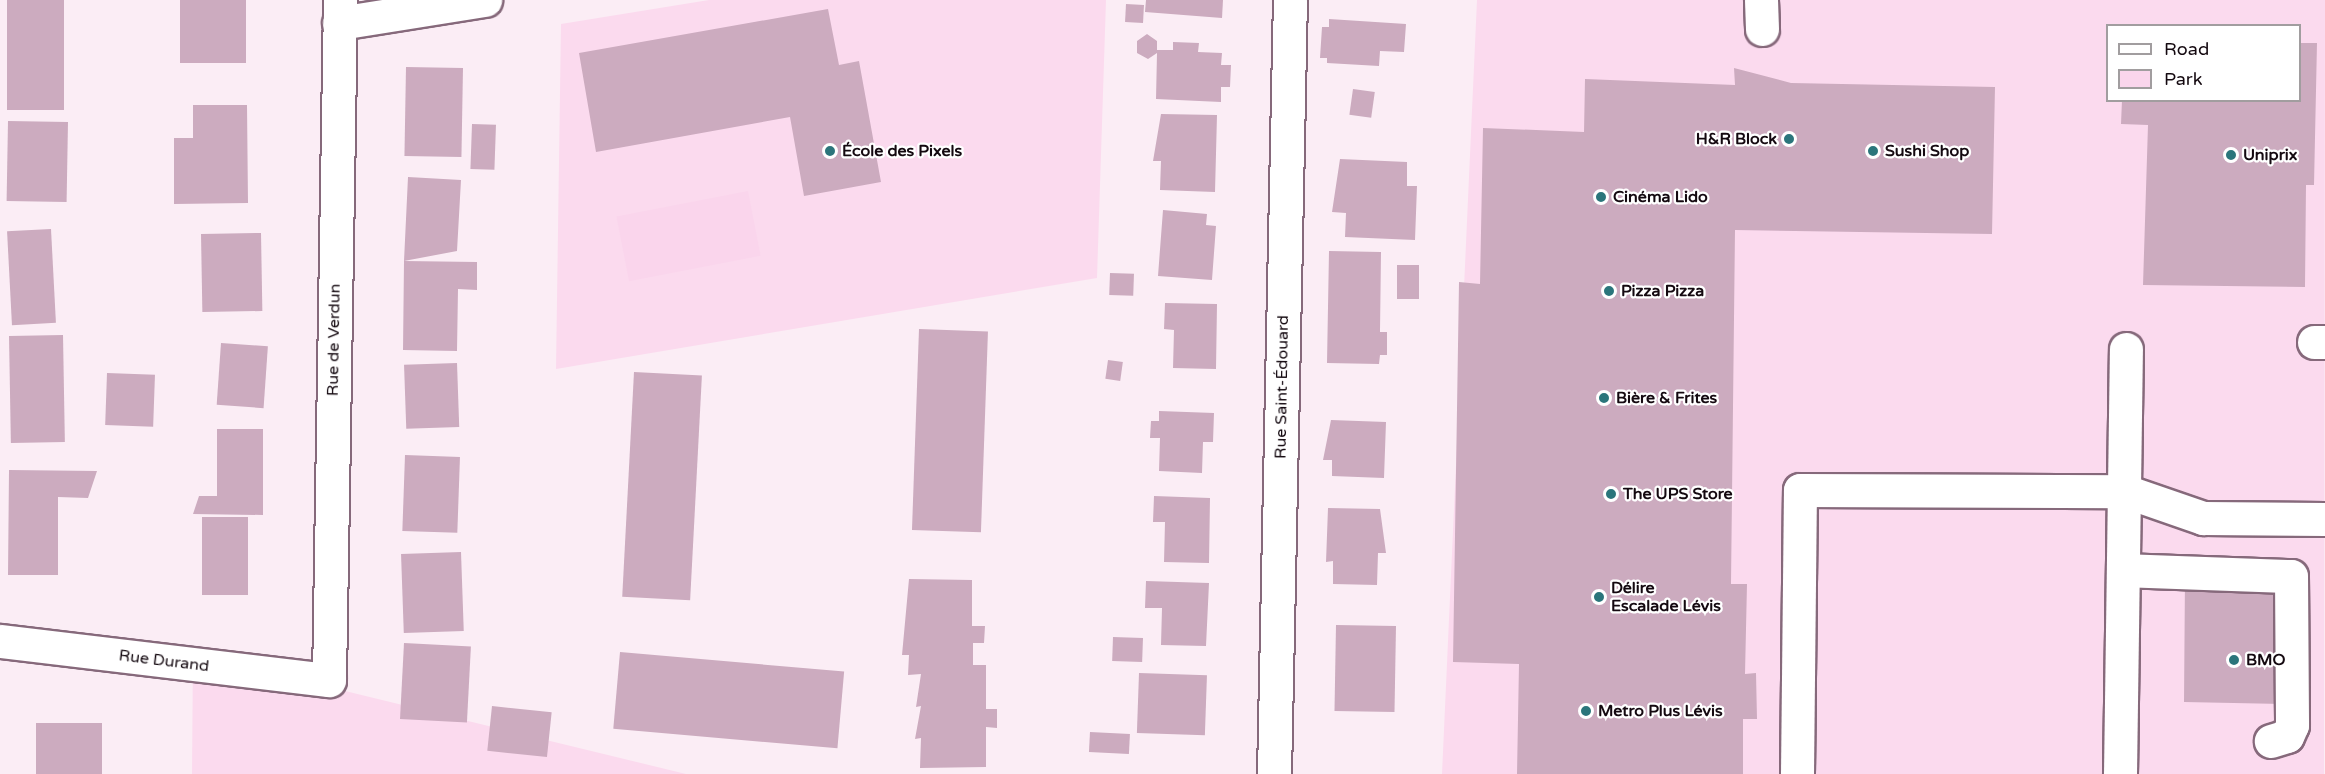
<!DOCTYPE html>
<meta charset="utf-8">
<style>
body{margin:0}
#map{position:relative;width:2325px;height:774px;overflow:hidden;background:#fbedf5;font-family:"Varela Round",sans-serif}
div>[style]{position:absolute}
.built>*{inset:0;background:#fbdaee}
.green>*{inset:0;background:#fad5ec;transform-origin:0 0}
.building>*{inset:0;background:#ccabbf;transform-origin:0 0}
.roads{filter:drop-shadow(2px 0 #86697b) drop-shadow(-2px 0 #86697b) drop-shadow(0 2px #86697b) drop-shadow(0 -2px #86697b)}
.minor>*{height:33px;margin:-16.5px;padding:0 16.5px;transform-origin:16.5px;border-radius:16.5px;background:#fff}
.dots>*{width:16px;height:16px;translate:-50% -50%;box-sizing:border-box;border:3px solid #fff;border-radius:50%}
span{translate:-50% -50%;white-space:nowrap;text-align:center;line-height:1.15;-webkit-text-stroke:4.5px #fff;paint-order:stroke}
.poi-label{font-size:16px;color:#140910;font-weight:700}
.right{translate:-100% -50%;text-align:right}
.left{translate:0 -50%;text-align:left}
.street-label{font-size:16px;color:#140910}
.legend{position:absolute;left:2106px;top:24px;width:195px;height:78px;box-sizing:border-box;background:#fff;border:2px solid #a19d9f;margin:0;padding:8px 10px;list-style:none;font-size:18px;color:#140910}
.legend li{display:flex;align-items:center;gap:12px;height:30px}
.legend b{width:30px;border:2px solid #a19d9f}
</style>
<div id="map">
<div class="built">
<i style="clip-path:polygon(709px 0,1106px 0,1097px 278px,556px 369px,561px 24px)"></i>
<i style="clip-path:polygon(evenodd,1477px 0,2325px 0,2324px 774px,1442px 774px,1477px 0,2108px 26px,2300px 26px,2300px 100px,2108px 100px,2108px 26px)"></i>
<i style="clip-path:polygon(193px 654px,686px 774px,192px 774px)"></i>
</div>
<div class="green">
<i style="left:748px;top:191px;width:66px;height:134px;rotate:79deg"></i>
</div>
<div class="building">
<i style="left:7px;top:0;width:57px;height:110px"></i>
<i style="left:180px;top:0;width:66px;height:63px"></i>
<i style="clip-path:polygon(1146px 0,1223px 0,1222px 18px,1145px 12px)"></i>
<i style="left:1126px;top:4px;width:18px;height:18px;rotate:3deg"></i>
<i style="clip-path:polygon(828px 9px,839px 65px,859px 61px,881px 182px,804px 196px,790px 117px,596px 152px,579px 53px)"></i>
<i style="clip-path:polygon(1329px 19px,1406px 24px,1404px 52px,1380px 51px,1379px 66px,1327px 63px,1327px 58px,1320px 58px,1322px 27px,1329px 27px)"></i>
<i style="clip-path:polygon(1147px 34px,1157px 41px,1157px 50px,1173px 50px,1173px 42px,1199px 43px,1198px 52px,1222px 53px,1221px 65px,1231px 65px,1230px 87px,1221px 87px,1221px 102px,1156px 99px,1157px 53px,1148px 59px,1137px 53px,1137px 41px)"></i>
<i style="clip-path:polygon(2301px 43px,2317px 43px,2314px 185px,2306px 185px,2305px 287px,2143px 285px,2148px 125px,2121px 124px,2122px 100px,2300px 100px)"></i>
<i style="left:406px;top:67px;width:57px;height:89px;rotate:1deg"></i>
<i style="clip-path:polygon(1734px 68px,1791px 83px,1995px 87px,1992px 234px,1735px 230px,1731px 584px,1747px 584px,1745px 674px,1756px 673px,1757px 719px,1743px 719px,1743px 774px,1517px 774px,1519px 664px,1453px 662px,1459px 282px,1480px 284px,1483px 128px,1584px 132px,1585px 79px,1735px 85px)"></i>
<i style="left:1353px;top:89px;width:22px;height:26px;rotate:8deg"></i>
<i style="clip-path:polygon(193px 105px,247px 105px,248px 203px,174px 204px,174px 138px,193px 138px)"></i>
<i style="clip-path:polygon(1161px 114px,1217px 115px,1215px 192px,1160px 190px,1161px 161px,1153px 161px)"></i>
<i style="left:8px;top:121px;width:60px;height:80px;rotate:1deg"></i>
<i style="left:472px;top:124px;width:24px;height:45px;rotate:2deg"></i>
<i style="clip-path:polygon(1340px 159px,1407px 162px,1407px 186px,1417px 186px,1415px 240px,1345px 237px,1346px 213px,1332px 212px)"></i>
<i style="clip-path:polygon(408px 177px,461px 180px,457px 251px,404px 261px,477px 262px,477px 290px,458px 289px,457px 351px,403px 350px,404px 261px)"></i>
<i style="clip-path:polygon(1163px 210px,1207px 214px,1206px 225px,1216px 226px,1212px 280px,1158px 276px)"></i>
<i style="left:51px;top:229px;width:94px;height:44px;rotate:87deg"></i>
<i style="left:261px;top:233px;width:78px;height:60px;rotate:89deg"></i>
<i style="clip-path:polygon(1329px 251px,1381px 252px,1380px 332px,1387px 332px,1387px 355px,1380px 355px,1379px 364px,1327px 363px)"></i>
<i style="left:1397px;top:265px;width:22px;height:34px"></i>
<i style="left:1110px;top:273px;width:24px;height:22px;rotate:2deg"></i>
<i style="clip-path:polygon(1165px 303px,1217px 304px,1216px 369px,1173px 368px,1174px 330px,1164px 329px)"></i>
<i style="left:919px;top:329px;width:69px;height:201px;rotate:2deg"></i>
<i style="left:63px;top:335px;width:107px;height:54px;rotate:89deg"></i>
<i style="left:221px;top:343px;width:47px;height:62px;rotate:4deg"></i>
<i style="left:1108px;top:360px;width:15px;height:19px;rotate:8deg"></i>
<i style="left:457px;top:363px;width:64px;height:53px;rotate:88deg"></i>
<i style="left:634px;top:372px;width:68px;height:225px;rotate:3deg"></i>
<i style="left:107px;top:373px;width:48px;height:52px;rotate:2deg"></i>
<i style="clip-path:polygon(1159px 411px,1214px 413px,1213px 442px,1203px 442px,1202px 473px,1159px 471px,1160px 438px,1150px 438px,1151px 421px,1159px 421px)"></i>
<i style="clip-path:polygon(1331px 420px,1386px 422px,1384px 478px,1332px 476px,1332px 460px,1323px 460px)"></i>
<i style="clip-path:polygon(217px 429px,263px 429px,263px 515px,193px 514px,199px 496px,217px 496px)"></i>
<i style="left:405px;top:455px;width:55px;height:76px;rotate:2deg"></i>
<i style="clip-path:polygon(9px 470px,97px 471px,88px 498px,58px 497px,58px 575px,8px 575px)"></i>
<i style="clip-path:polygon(1154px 496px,1210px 498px,1209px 563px,1164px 562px,1165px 522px,1153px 522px)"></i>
<i style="clip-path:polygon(1328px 508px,1380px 509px,1386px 553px,1378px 553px,1377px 585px,1333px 584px,1333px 561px,1326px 562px)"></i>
<i style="left:202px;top:517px;width:46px;height:78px"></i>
<i style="left:461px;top:552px;width:79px;height:60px;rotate:88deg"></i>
<i style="clip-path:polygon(2185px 576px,2310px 590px,2308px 620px,2284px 619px,2283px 704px,2184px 702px)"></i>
<i style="clip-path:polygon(909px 579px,972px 580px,972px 626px,985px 626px,984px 643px,973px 643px,973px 665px,986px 665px,986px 709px,997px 709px,997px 728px,986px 727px,986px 767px,920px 768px,921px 738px,915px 739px,921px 706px,916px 707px,921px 674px,908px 675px,909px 655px,902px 655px)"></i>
<i style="clip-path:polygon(1146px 581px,1209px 583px,1206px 646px,1161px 645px,1162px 608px,1145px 608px)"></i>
<i style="left:1336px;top:625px;width:60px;height:86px;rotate:1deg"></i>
<i style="left:1113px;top:637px;width:30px;height:24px;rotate:2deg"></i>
<i style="left:404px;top:643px;width:67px;height:76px;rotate:3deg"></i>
<i style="left:620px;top:652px;width:225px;height:77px;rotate:5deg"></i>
<i style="left:1139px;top:673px;width:68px;height:60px;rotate:2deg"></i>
<i style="left:492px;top:706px;width:60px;height:45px;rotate:6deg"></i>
<i style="left:36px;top:723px;width:66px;height:51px"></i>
<i style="left:1090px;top:732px;width:40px;height:20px;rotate:3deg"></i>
</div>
<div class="roads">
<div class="minor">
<i style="left:1761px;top:0;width:29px;rotate:88deg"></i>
<i style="left:339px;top:23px;width:148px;rotate:-9deg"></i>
<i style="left:2314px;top:342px;width:11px"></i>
<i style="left:2124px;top:570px;width:167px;rotate:2.1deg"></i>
<i style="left:2291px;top:576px;width:149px;rotate:89.6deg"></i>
<i style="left:2292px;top:725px;width:12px;rotate:114deg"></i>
<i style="left:2287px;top:736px;width:17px;rotate:163deg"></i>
<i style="left:0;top:641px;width:331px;rotate:6.8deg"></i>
<i style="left:329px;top:680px;width:680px;rotate:-89.07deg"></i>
<i style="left:1274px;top:774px;width:774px;rotate:-88.82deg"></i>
<i style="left:1797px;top:774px;width:284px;rotate:-89.4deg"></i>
<i style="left:1800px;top:490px;width:325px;rotate:0.2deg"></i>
<i style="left:2125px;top:491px;width:83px;rotate:19.1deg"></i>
<i style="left:2203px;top:518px;width:122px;rotate:0.5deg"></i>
<i style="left:2120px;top:774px;width:425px;rotate:-89.2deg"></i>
</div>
</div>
<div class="dots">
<i style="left:1789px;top:139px;background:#2b757b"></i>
<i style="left:830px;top:151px;background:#2b757b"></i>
<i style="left:1873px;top:151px;background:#2b757b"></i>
<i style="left:2231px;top:155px;background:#2b757b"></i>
<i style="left:1601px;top:197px;background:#2b757b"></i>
<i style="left:1609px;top:291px;background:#2b757b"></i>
<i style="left:1604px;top:398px;background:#2b757b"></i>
<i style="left:1611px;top:494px;background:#2b757b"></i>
<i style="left:1599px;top:597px;background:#2b757b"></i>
<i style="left:2234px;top:660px;background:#2b757b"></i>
<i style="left:1586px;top:711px;background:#2b757b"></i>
</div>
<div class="poi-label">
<span class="right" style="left:1777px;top:139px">H&amp;R Block</span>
<span class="left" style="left:842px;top:151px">École des Pixels</span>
<span class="left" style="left:1885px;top:151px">Sushi Shop</span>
<span class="left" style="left:2243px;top:155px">Uniprix</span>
<span class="left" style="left:1613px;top:197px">Cinéma Lido</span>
<span class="left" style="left:1621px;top:291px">Pizza Pizza</span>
<span class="left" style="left:1616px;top:398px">Bière &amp; Frites</span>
<span class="left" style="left:1623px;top:494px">The UPS Store</span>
<span class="left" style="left:1611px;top:597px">Délire<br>Escalade Lévis</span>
<span class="left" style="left:2246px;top:660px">BMO</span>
<span class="left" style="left:1598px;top:711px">Metro Plus Lévis</span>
</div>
<div class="street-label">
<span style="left:334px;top:340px;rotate:-89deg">Rue de Verdun</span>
<span style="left:1282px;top:387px;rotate:-89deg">Rue Saint-Édouard</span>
<span style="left:164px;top:661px;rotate:7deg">Rue Durand</span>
</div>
<ul class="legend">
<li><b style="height:8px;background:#fff"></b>Road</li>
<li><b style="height:16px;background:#fad5ec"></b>Park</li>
</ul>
</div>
